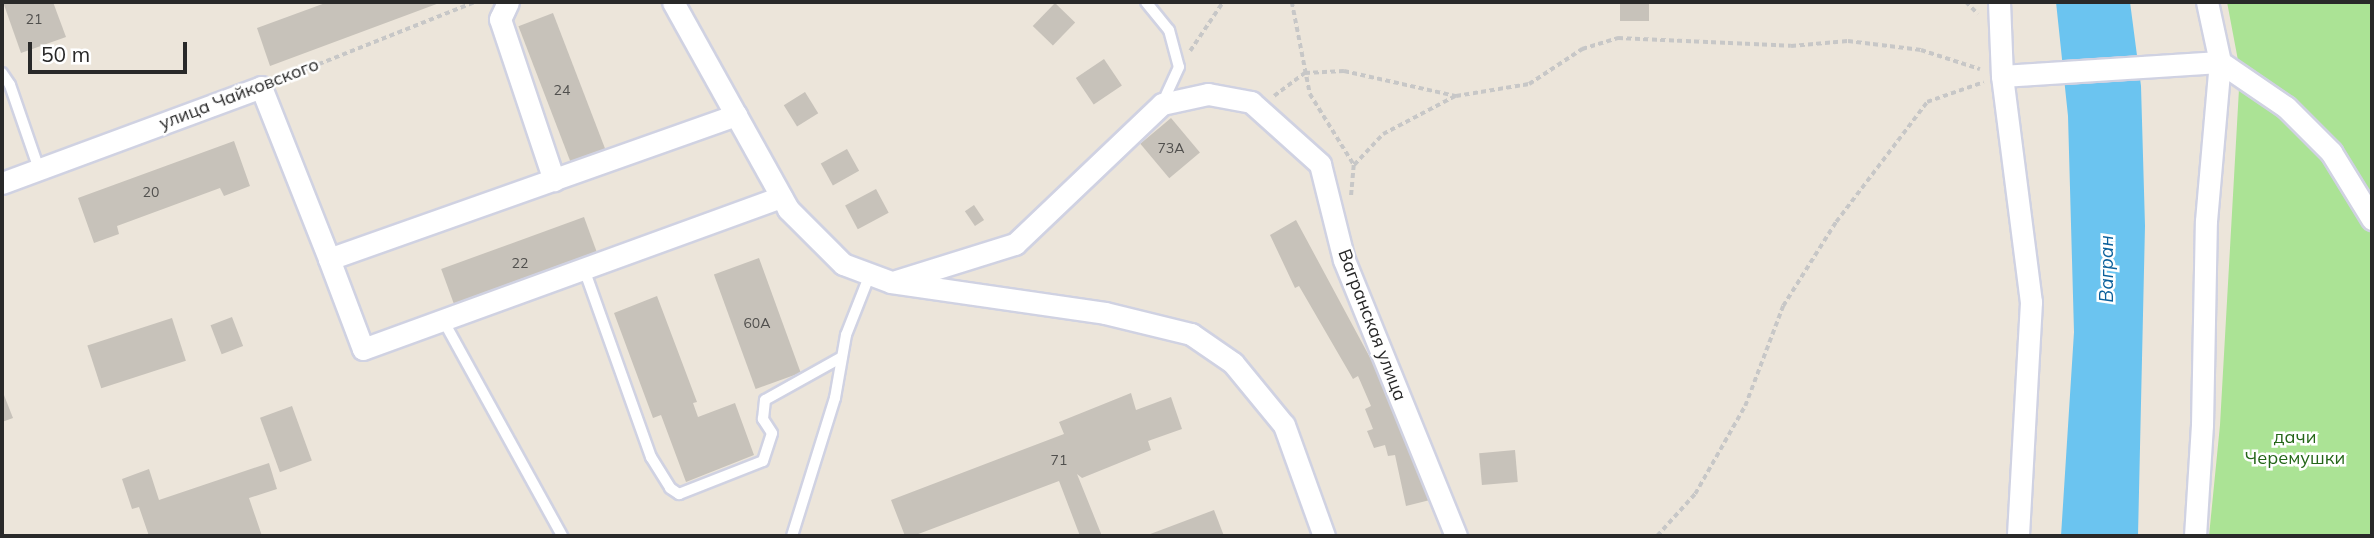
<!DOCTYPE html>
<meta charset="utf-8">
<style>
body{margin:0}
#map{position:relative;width:2374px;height:538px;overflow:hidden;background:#ece5da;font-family:Mulish,sans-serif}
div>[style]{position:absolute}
.green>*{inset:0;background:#abe395}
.water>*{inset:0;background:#6bc4f0}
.building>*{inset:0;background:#c7c2ba;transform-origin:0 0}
.path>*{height:3.5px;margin-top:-1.75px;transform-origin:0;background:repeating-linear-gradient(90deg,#c7c7c7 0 5px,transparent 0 8.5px)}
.roads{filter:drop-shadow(2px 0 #d0d2e2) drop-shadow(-2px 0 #d0d2e2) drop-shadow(0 2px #d0d2e2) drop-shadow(0 -2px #d0d2e2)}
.lane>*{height:10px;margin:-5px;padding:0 5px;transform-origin:5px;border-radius:5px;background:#fff}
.street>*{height:21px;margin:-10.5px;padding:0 10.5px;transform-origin:10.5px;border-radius:10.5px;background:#fff}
span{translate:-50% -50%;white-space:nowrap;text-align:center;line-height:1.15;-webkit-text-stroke:5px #fff;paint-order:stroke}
.number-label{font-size:14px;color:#504f4d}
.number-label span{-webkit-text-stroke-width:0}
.street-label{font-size:18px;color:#292929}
.park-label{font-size:18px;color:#246618}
.water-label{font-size:19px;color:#0b609b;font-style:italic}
.frame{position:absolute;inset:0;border:4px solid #292929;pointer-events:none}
.scale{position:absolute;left:28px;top:42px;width:159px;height:32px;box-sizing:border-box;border:4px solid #292929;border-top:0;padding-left:9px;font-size:21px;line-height:24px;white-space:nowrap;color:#292929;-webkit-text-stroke:5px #fff;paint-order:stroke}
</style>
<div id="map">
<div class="green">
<i style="clip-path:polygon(2227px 2px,2372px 2px,2372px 536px,2209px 536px,2220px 425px,2240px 71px)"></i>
</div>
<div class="water">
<i style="clip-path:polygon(2056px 2px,2130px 2px,2141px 86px,2145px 226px,2138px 536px,2061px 536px,2074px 332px,2068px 116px)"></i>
</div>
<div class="building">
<i style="clip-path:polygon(3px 2px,53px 2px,66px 37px,21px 53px)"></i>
<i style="clip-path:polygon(328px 2px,442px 2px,270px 66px,257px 28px)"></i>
<i style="left:1620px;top:2px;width:29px;height:19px"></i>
<i style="left:1055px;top:3px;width:28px;height:32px;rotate:44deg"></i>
<i style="left:553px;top:13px;width:150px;height:37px;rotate:69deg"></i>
<i style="left:1104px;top:59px;width:32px;height:34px;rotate:56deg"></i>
<i style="left:805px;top:92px;width:25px;height:25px;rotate:58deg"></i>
<i style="left:1171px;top:118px;width:45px;height:40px;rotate:50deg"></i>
<i style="clip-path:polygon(234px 141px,250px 186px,224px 196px,220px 188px,117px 226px,119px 234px,94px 243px,78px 198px)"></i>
<i style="left:847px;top:149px;width:25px;height:30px;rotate:61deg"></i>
<i style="left:876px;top:189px;width:27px;height:35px;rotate:62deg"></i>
<i style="left:974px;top:205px;width:18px;height:11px;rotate:56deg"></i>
<i style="left:584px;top:217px;width:40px;height:152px;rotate:70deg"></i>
<i style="clip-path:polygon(1296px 220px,1403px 419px,1430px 500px,1406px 506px,1395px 455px,1388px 456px,1385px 445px,1374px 448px,1367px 431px,1373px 429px,1365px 409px,1371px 406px,1358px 376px,1353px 379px,1299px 286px,1295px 288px,1270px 235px)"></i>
<i style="left:759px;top:258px;width:122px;height:48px;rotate:70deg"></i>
<i style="clip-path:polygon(657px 296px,697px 402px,693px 403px,698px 417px,735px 403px,754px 455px,686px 482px,661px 415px,653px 418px,614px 313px)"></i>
<i style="left:232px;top:317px;width:31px;height:23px;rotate:69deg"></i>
<i style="left:172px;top:318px;width:45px;height:89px;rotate:72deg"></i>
<i style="clip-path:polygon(2px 390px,13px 418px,2px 422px)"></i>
<i style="clip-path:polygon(1131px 393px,1136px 410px,1171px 397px,1182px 429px,1148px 441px,1151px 450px,1082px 478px,1077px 474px,1102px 536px,1080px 536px,1059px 481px,913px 536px,905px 536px,891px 500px,1064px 434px,1059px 422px)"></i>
<i style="left:292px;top:406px;width:58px;height:34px;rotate:70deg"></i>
<i style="left:1515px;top:450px;width:32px;height:36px;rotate:85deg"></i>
<i style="clip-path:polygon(269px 463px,277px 489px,249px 498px,262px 536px,149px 536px,139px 507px,132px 509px,122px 479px,149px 469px,159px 500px)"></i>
<i style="clip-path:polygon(1214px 510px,1224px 536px,1145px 536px)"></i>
</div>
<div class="path">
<i style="left:1292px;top:2px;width:94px;rotate:78.9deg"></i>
<i style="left:1310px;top:94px;width:84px;rotate:58.2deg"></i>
<i style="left:1354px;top:165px;width:33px;rotate:95deg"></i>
<i style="left:1966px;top:2px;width:17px;rotate:45deg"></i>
<i style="left:1190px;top:51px;width:59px;rotate:-56deg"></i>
<i style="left:279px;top:80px;width:211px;rotate:-21.7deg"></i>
<i style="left:1274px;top:96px;width:39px;rotate:-37deg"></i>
<i style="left:1305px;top:73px;width:39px;rotate:-3deg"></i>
<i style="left:1344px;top:71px;width:115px;rotate:12.6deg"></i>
<i style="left:1456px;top:96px;width:74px;rotate:-9.3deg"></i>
<i style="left:1529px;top:84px;width:64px;rotate:-33.4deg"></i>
<i style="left:1582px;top:49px;width:38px;rotate:-17deg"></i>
<i style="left:1618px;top:38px;width:173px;rotate:2.6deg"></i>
<i style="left:1791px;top:46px;width:57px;rotate:-5deg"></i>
<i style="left:1848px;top:41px;width:74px;rotate:7deg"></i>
<i style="left:1921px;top:50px;width:62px;rotate:17.9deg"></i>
<i style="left:1354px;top:165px;width:42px;rotate:-46.9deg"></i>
<i style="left:1383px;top:134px;width:81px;rotate:-27.8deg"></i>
<i style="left:1657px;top:536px;width:57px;rotate:-47.9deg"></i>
<i style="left:1695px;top:494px;width:101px;rotate:-60.4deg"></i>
<i style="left:1745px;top:406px;width:107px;rotate:-69.2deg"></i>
<i style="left:1783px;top:306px;width:99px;rotate:-57.8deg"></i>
<i style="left:1836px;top:222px;width:151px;rotate:-52.8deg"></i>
<i style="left:1927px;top:102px;width:60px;rotate:-19.3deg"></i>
</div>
<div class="roads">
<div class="lane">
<i style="left:1146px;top:2px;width:36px;rotate:51deg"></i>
<i style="left:1169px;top:30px;width:38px;rotate:75deg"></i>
<i style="left:1179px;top:67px;width:41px;rotate:114.7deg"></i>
<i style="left:2px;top:73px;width:14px;rotate:56deg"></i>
<i style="left:10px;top:85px;width:89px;rotate:71deg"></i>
<i style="left:584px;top:269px;width:200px;rotate:70.4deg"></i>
<i style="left:651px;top:457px;width:36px;rotate:58deg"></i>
<i style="left:670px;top:488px;width:11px;rotate:34deg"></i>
<i style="left:679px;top:494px;width:90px;rotate:-21.4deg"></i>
<i style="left:763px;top:461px;width:29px;rotate:-72deg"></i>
<i style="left:772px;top:433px;width:17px;rotate:-123deg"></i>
<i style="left:763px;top:419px;width:19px;rotate:-84deg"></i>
<i style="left:765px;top:400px;width:88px;rotate:-29.2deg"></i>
<i style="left:443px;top:320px;width:247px;rotate:61.1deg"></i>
<i style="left:792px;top:536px;width:145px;rotate:-72.7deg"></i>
<i style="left:835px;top:398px;width:64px;rotate:-80.1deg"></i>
<i style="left:846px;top:335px;width:66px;rotate:-68.5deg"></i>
</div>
<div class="street">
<i style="left:508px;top:2px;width:19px;rotate:115deg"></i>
<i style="left:500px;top:19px;width:170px;rotate:71.5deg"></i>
<i style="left:673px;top:2px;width:237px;rotate:60.9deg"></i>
<i style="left:788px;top:209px;width:78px;rotate:45deg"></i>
<i style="left:843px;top:264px;width:51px;rotate:20.6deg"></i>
<i style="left:891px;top:282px;width:216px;rotate:8.2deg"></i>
<i style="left:1105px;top:313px;width:89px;rotate:13.7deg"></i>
<i style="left:1191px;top:334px;width:51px;rotate:34.6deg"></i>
<i style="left:1233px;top:363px;width:80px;rotate:50.6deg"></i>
<i style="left:1284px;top:425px;width:118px;rotate:70.2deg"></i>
<i style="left:1999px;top:2px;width:74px;rotate:87.7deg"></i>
<i style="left:2002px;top:76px;width:228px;rotate:82.7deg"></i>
<i style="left:2031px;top:302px;width:234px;rotate:93.2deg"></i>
<i style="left:2002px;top:76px;width:218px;rotate:-3.7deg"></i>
<i style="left:2220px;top:62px;width:80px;rotate:34.3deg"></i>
<i style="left:2286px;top:107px;width:64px;rotate:45deg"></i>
<i style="left:2331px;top:152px;width:79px;rotate:58.5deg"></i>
<i style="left:2px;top:183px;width:276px;rotate:-20.3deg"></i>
<i style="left:261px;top:87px;width:185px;rotate:68.4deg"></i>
<i style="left:329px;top:259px;width:432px;rotate:-19.5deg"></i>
<i style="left:329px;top:259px;width:96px;rotate:69.3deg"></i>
<i style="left:363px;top:349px;width:445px;rotate:-20deg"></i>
<i style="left:896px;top:281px;width:125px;rotate:-17.3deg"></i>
<i style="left:1015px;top:244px;width:203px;rotate:-43.6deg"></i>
<i style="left:1162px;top:104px;width:47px;rotate:-12.3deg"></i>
<i style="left:1208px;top:94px;width:44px;rotate:10.5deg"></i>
<i style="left:1251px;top:102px;width:93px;rotate:41.9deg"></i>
<i style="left:1320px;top:164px;width:99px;rotate:76deg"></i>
<i style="left:1344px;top:260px;width:298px;rotate:67.9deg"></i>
<i style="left:2195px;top:536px;width:111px;rotate:-86.4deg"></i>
<i style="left:2202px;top:425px;width:204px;rotate:-88.9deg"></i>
<i style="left:2206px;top:221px;width:160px;rotate:-85deg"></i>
<i style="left:2220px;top:62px;width:61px;rotate:-102.2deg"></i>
</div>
</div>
<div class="number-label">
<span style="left:34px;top:19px">21</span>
<span style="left:562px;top:90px">24</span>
<span style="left:1171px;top:148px">73А</span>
<span style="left:151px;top:192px">20</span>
<span style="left:520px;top:263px">22</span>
<span style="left:757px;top:323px">60А</span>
<span style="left:1059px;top:460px">71</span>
</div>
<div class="street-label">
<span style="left:239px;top:94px;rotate:-21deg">улица Чайковского</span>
<span style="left:1372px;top:325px;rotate:69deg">Вагранская улица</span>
</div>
<div class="park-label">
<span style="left:2295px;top:448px">дачи<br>Черемушки</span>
</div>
<div class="water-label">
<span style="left:2107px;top:269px;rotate:-90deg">Вагран</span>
</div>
<div class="frame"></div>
<div class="scale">50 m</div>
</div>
